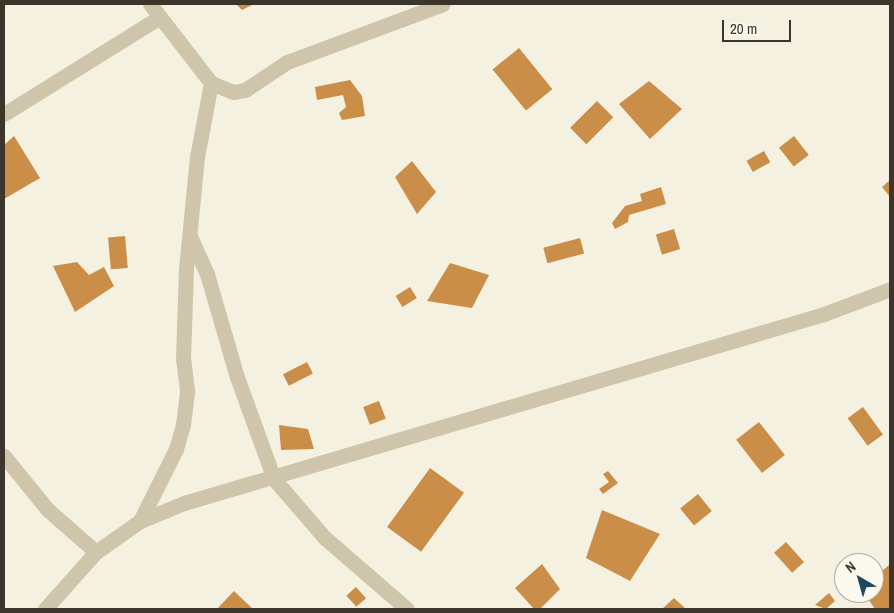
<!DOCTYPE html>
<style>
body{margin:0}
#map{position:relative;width:894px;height:613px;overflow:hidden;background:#f4f1e0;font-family:"Archivo Narrow",sans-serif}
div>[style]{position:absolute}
.building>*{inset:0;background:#cb8e48;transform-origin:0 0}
.minor>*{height:15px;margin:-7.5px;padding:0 7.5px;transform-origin:7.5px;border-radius:7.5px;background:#cec5ab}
span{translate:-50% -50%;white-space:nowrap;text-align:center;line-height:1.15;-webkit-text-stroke:4px #fbf9ee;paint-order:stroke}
.frame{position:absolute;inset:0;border:5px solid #3b352b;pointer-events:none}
.north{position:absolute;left:834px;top:553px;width:50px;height:50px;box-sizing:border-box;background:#fbf9ee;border:1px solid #aeaba0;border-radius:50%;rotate:322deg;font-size:14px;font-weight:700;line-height:20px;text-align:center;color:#3b352b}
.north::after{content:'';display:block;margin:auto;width:18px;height:22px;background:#1d485f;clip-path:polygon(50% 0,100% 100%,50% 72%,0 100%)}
.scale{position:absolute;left:722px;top:20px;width:69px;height:22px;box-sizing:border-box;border:2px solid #3b352b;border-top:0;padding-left:6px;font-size:15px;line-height:18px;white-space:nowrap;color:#3b352b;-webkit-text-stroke:4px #fbf9ee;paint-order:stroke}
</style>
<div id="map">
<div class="building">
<i style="clip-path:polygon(236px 4px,254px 4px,242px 10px)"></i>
<i style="left:519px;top:48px;width:53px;height:34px;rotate:51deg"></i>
<i style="clip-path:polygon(350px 80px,362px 96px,365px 116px,342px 120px,339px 113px,346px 107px,343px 95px,317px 100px,315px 87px)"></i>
<i style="clip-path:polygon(649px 81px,682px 109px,650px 139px,619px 104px)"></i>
<i style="left:597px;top:101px;width:23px;height:38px;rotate:45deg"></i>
<i style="clip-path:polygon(14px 136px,40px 178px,4px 199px,4px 145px)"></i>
<i style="left:794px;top:136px;width:24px;height:19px;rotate:52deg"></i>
<i style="left:764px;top:151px;width:13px;height:20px;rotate:61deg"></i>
<i style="clip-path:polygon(412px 161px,436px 192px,417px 214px,395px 177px)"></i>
<i style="clip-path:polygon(890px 180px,890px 197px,882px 187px)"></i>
<i style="clip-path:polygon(661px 187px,666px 204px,629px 215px,628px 222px,615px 229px,612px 223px,625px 206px,642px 201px,640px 194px)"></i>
<i style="left:674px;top:229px;width:21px;height:19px;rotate:73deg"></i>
<i style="left:125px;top:236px;width:32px;height:17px;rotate:85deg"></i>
<i style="left:580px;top:238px;width:16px;height:38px;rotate:75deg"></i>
<i style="clip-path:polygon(77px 262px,89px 275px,104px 267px,114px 286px,75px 312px,53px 266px)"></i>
<i style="clip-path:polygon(450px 263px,489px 275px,472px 308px,427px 301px)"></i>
<i style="left:410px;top:287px;width:13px;height:17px;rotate:58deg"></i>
<i style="left:307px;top:362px;width:13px;height:27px;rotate:63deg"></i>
<i style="left:379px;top:401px;width:19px;height:17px;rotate:69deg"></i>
<i style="left:863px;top:407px;width:34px;height:19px;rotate:54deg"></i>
<i style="left:759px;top:422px;width:42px;height:29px;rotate:52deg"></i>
<i style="clip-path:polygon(279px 425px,308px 429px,314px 449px,281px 450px)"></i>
<i style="left:430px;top:468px;width:42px;height:73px;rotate:36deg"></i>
<i style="clip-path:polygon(608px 471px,618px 483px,603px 494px,599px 489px,609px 482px,603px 474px)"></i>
<i style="left:698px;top:494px;width:22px;height:23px;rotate:51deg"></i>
<i style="clip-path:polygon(602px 510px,660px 534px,630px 581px,586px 558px)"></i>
<i style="left:786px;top:542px;width:27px;height:16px;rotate:48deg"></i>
<i style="clip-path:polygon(542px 564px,560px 589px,540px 609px,534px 609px,515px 588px)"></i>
<i style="clip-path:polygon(890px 564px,890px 609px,875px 609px,866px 596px,874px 593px,874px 578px)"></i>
<i style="left:356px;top:587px;width:15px;height:13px;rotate:48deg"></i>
<i style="clip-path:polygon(234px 591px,253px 609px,217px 609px)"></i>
<i style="clip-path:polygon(829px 593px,835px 601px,826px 609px,815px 605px)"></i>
<i style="clip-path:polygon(674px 598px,685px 608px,662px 609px)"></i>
</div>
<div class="minor">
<i style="left:150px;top:4px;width:100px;rotate:52.3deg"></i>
<i style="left:211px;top:83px;width:24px;rotate:22deg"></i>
<i style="left:233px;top:92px;width:12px;rotate:-9deg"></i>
<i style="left:245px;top:90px;width:50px;rotate:-33.7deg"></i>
<i style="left:287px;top:62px;width:166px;rotate:-20.4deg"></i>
<i style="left:4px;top:114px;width:181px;rotate:-31.9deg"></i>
<i style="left:190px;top:236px;width:42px;rotate:65.9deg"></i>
<i style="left:207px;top:274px;width:107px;rotate:73.8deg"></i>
<i style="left:237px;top:377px;width:109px;rotate:70.1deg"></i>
<i style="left:274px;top:479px;width:78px;rotate:49.2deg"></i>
<i style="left:325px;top:538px;width:108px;rotate:40.9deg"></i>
<i style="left:4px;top:456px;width:68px;rotate:50.9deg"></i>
<i style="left:47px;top:509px;width:65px;rotate:41.3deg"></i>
<i style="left:140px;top:521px;width:80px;rotate:-63.4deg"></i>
<i style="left:176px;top:449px;width:25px;rotate:-74deg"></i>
<i style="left:183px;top:425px;width:35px;rotate:-83deg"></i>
<i style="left:187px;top:390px;width:31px;rotate:-97deg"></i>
<i style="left:183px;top:359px;width:90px;rotate:-88.1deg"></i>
<i style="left:186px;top:269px;width:113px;rotate:-84.4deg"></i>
<i style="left:197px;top:157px;width:75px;rotate:-79.3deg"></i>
<i style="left:45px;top:609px;width:76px;rotate:-48.2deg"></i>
<i style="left:96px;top:552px;width:54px;rotate:-35.2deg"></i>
<i style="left:140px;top:521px;width:48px;rotate:-22.2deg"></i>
<i style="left:184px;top:503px;width:667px;rotate:-16.45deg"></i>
<i style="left:824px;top:314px;width:71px;rotate:-20.7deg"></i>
</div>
<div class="frame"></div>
<div class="north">N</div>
<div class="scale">20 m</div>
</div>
